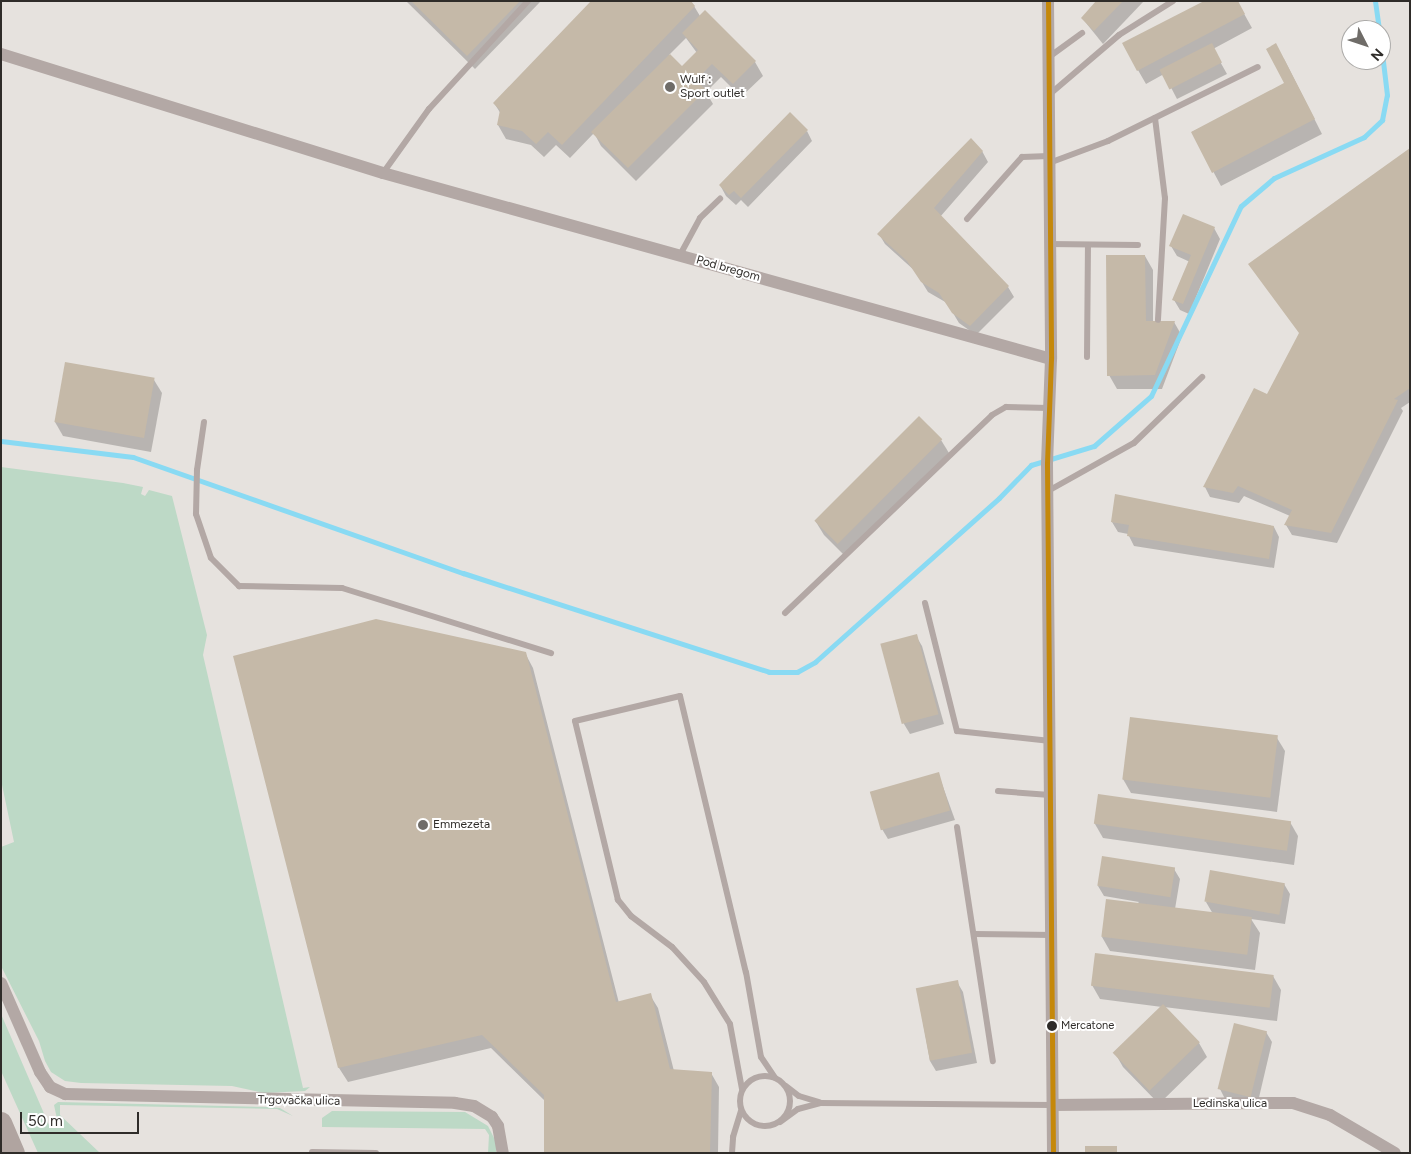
<!DOCTYPE html>
<meta charset="utf-8">
<style>
body{margin:0}
#map{position:relative;width:1411px;height:1154px;overflow:hidden;background:#e6e2de;font-family:Figtree,sans-serif}
div>[style]{position:absolute}
.green>*{inset:0;background:#bdd9c6}
.shadow>*{inset:0;background:#0003}
.stream>*{height:5px;margin:-2.5px;padding:0 2.5px;transform-origin:2.5px;border-radius:2.5px;background:#89daf3}
.building>*{inset:0;background:#c5b9a8;transform-origin:0 0}
.service>*{height:6px;margin:-3px;padding:0 3px;transform-origin:3px;border-radius:3px;background:#b3a8a5}
.service>.ring{margin:-3px;padding:0;box-sizing:content-box;background:none;border:6px solid #b3a8a5;border-radius:50%}
.minor>*{height:12px;margin:-6px;padding:0 6px;transform-origin:6px;border-radius:6px;background:#b3a8a5}
.motorway>*{height:22px;margin:-11px;padding:0 11px;transform-origin:11px;border-radius:11px;background:#b0a4a0}
.bus-1>*{height:5px;margin:-2.5px;padding:0 2.5px;transform-origin:2.5px;border-radius:2.5px;background:#c5880a}
.dots>*{width:14px;height:14px;translate:-50% -50%;box-sizing:border-box;border:2px solid #fff;border-radius:50%}
span{translate:-50% -50%;white-space:nowrap;text-align:center;line-height:1.15;-webkit-text-stroke:4px #fff;paint-order:stroke}
.bus-label{font-size:11px;color:#2f2c29}
.left{translate:0 -50%;text-align:left}
.poi-label{font-size:12px;color:#2f2c29}
.street-label{font-size:12px;color:#2f2c29}
.frame{position:absolute;inset:0;border:2px solid #2f2c29;pointer-events:none}
.north{position:absolute;left:1341px;top:20px;width:50px;height:50px;box-sizing:border-box;background:#fff;border:1px solid #acaba9;border-radius:50%;rotate:131deg;font-size:14px;font-weight:700;line-height:20px;text-align:center;color:#2f2c29}
.north::after{content:'';display:block;margin:auto;width:18px;height:22px;background:#6f6c68;clip-path:polygon(50% 0,100% 100%,50% 72%,0 100%)}
.scale{position:absolute;left:20px;top:1112px;width:119px;height:22px;box-sizing:border-box;border:2px solid #2f2c29;border-top:0;padding-left:6px;font-size:15px;line-height:18px;white-space:nowrap;color:#2f2c29;-webkit-text-stroke:4px #fff;paint-order:stroke}
</style>
<div id="map">
<div class="green">
<i style="clip-path:polygon(1px 467px,123px 483px,143px 487px,141px 494px,145px 496px,149px 490px,172px 496px,207px 635px,203px 655px,303px 1088px,310px 1087px,305px 1091px,264px 1093px,232px 1086px,81px 1083px,65px 1081px,51px 1072px,45px 1061px,39px 1041px,1px 966px,1px 847px,14px 842px,1px 780px)"></i>
<i style="clip-path:polygon(1px 1014px,49px 1125px,57px 1119px,54px 1105px,58px 1102px,267px 1107px,280px 1108px,293px 1116px,277px 1109px,60px 1105px,60px 1115px,100px 1153px,38px 1153px,1px 1071px)"></i>
<i style="clip-path:polygon(332px 1111px,465px 1112px,488px 1126px,496px 1142px,496px 1153px,488px 1153px,489px 1135px,485px 1129px,322px 1127px,322px 1118px)"></i>
</div>
<div class="shadow">
<i style="clip-path:polygon(406px 1px,541px 1px,475px 69px)"></i>
<i style="clip-path:polygon(1098px 1px,1144px 1px,1103px 44px,1082px 18px)"></i>
<i style="clip-path:polygon(1237px 1px,1252px 28px,1213px 49px,1227px 74px,1177px 99px,1164px 74px,1146px 84px,1123px 44px)"></i>
<i style="clip-path:polygon(evenodd,694px 6px,700px 16px,755px 62px,763px 76px,741px 97px,721px 77px,706px 92px,713px 104px,636px 181px,601px 146px,594px 133px,570px 158px,556px 145px,544px 157px,531px 145px,506px 139px,498px 125px,501px 114px,494px 103px,694px 6px,686px 38px,697px 53px,682px 68px,669px 55px,686px 38px)"></i>
<i style="clip-path:polygon(1284px 59px,1322px 134px,1221px 186px,1192px 132px,1286px 84px)"></i>
<i style="clip-path:polygon(807px 131px,812px 141px,748px 207px,741px 200px,736px 205px,726px 196px,720px 185px)"></i>
<i style="clip-path:polygon(1410px 149px,1410px 402px,1401px 408px,1403px 411px,1337px 543px,1292px 535px,1286px 525px,1290px 516px,1244px 496px,1239px 503px,1210px 497px,1205px 487px,1268px 395px,1300px 334px)"></i>
<i style="clip-path:polygon(982px 151px,988px 162px,940px 217px,1008px 287px,1014px 297px,976px 335px,959px 323px,947px 303px,928px 292px,915px 271px,885px 244px,879px 234px)"></i>
<i style="clip-path:polygon(1214px 228px,1220px 239px,1189px 314px,1180px 310px,1174px 300px,1190px 262px,1177px 256px,1171px 246px)"></i>
<i style="clip-path:polygon(1145px 256px,1153px 270px,1153px 322px,1174px 322px,1182px 336px,1162px 389px,1117px 389px,1109px 375px)"></i>
<i style="clip-path:polygon(154px 380px,162px 393px,151px 452px,63px 436px,55px 422px)"></i>
<i style="clip-path:polygon(941px 440px,949px 453px,846px 557px,824px 535px,816px 522px)"></i>
<i style="clip-path:polygon(1112px 522px,1274px 527px,1279px 537px,1274px 568px,1134px 546px,1128px 534px,1118px 532px)"></i>
<i style="clip-path:polygon(916px 636px,922px 646px,944px 724px,910px 734px,904px 724px,882px 646px)"></i>
<i style="clip-path:polygon(525px 653px,533px 668px,619px 1003px,650px 995px,658px 1008px,674px 1071px,711px 1073px,719px 1087px,718px 1153px,545px 1153px,545px 1101px,491px 1048px,348px 1082px,339px 1068px,235px 657px)"></i>
<i style="clip-path:polygon(1131px 718px,1277px 738px,1285px 751px,1277px 812px,1131px 793px,1123px 779px)"></i>
<i style="clip-path:polygon(938px 773px,955px 820px,888px 839px,882px 829px)"></i>
<i style="clip-path:polygon(1290px 822px,1298px 836px,1294px 865px,1103px 838px,1095px 824px)"></i>
<i style="clip-path:polygon(1174px 869px,1180px 879px,1175px 909px,1213px 914px,1206px 902px,1284px 884px,1290px 894px,1285px 924px,1251px 919px,1260px 933px,1255px 970px,1110px 951px,1102px 937px,1139px 902px,1104px 896px,1098px 886px)"></i>
<i style="clip-path:polygon(1273px 976px,1281px 990px,1277px 1021px,1164px 1007px,1199px 1043px,1207px 1057px,1159px 1104px,1123px 1067px,1115px 1053px,1162px 1007px,1100px 999px,1092px 985px)"></i>
<i style="clip-path:polygon(957px 982px,963px 992px,977px 1063px,936px 1071px,930px 1061px,917px 989px)"></i>
<i style="clip-path:polygon(1266px 1032px,1272px 1042px,1257px 1106px,1225px 1099px,1220px 1089px)"></i>
</div>
<div class="stream">
<i style="left:1375px;top:1px;width:29px;rotate:82deg"></i>
<i style="left:1px;top:441px;width:133px;rotate:6.9deg"></i>
<i style="left:133px;top:457px;width:350px;rotate:19.4deg"></i>
<i style="left:463px;top:573px;width:322px;rotate:17.9deg"></i>
<i style="left:769px;top:672px;width:28px"></i>
<i style="left:797px;top:672px;width:21px;rotate:-29deg"></i>
<i style="left:815px;top:662px;width:246px;rotate:-41.7deg"></i>
<i style="left:999px;top:498px;width:46px;rotate:-45.9deg"></i>
<i style="left:1031px;top:465px;width:66px;rotate:-16.8deg"></i>
<i style="left:1094px;top:446px;width:76px;rotate:-41.3deg"></i>
<i style="left:1151px;top:396px;width:210px;rotate:-64.7deg"></i>
<i style="left:1241px;top:206px;width:43px;rotate:-40.3deg"></i>
<i style="left:1274px;top:178px;width:99px;rotate:-24.5deg"></i>
<i style="left:1364px;top:137px;width:25px;rotate:-43deg"></i>
<i style="left:1382px;top:120px;width:25px;rotate:-79deg"></i>
<i style="left:1387px;top:95px;width:50px;rotate:-96.8deg"></i>
</div>
<div class="building">
<i style="clip-path:polygon(411px 1px,520px 1px,467px 56px)"></i>
<i style="clip-path:polygon(591px 1px,691px 1px,695px 6px,562px 145px,548px 132px,536px 144px,522px 131px,497px 125px,500px 110px,493px 103px)"></i>
<i style="clip-path:polygon(1096px 1px,1123px 1px,1094px 31px,1081px 18px)"></i>
<i style="clip-path:polygon(1204px 1px,1238px 1px,1245px 14px,1137px 71px,1122px 43px)"></i>
<i style="clip-path:polygon(705px 10px,756px 61px,733px 84px,712px 64px,696px 80px,706px 90px,628px 168px,591px 132px,670px 54px,682px 66px,698px 50px,682px 33px)"></i>
<i style="left:1212px;top:43px;width:22px;height:59px;rotate:63deg"></i>
<i style="clip-path:polygon(1276px 43px,1315px 119px,1212px 173px,1191px 132px,1284px 83px,1266px 49px)"></i>
<i style="clip-path:polygon(790px 112px,808px 130px,741px 198px,734px 191px,729px 195px,719px 185px)"></i>
<i style="clip-path:polygon(971px 138px,983px 151px,934px 208px,1009px 286px,970px 326px,952px 313px,939px 293px,921px 282px,907px 261px,877px 234px)"></i>
<i style="clip-path:polygon(1410px 148px,1410px 388px,1394px 399px,1398px 400px,1331px 533px,1284px 525px,1292px 510px,1238px 486px,1233px 493px,1203px 487px,1254px 388px,1267px 394px,1299px 333px,1248px 264px)"></i>
<i style="clip-path:polygon(1183px 214px,1215px 227px,1183px 304px,1172px 300px,1191px 255px,1169px 246px)"></i>
<i style="clip-path:polygon(1106px 255px,1145px 255px,1146px 321px,1175px 321px,1155px 375px,1107px 376px)"></i>
<i style="left:65px;top:362px;width:91px;height:61px;rotate:10deg"></i>
<i style="left:919px;top:416px;width:33px;height:148px;rotate:45deg"></i>
<i style="clip-path:polygon(1115px 494px,1274px 526px,1269px 559px,1127px 536px,1129px 525px,1111px 522px)"></i>
<i style="clip-path:polygon(376px 619px,526px 652px,616px 1002px,651px 993px,670px 1069px,712px 1072px,710px 1153px,544px 1153px,544px 1095px,482px 1035px,338px 1068px,233px 656px)"></i>
<i style="left:917px;top:634px;width:83px;height:38px;rotate:75deg"></i>
<i style="left:1130px;top:717px;width:149px;height:63px;rotate:7deg"></i>
<i style="left:939px;top:772px;width:40px;height:72px;rotate:74deg"></i>
<i style="left:1098px;top:794px;width:195px;height:30px;rotate:8deg"></i>
<i style="left:1102px;top:856px;width:74px;height:30px;rotate:9deg"></i>
<i style="left:1210px;top:870px;width:76px;height:32px;rotate:10deg"></i>
<i style="left:1106px;top:899px;width:147px;height:38px;rotate:7deg"></i>
<i style="left:1095px;top:953px;width:180px;height:33px;rotate:7deg"></i>
<i style="left:958px;top:980px;width:74px;height:43px;rotate:79deg"></i>
<i style="left:1163px;top:1004px;width:53px;height:70px;rotate:46deg"></i>
<i style="left:1234px;top:1023px;width:34px;height:68px;rotate:14deg"></i>
<i style="left:1085px;top:1146px;width:32px;height:7px"></i>
</div>
<div class="service">
<i style="left:1049px;top:57px;width:41px;rotate:-36deg"></i>
<i style="left:1050px;top:94px;width:91px;rotate:-40.5deg"></i>
<i style="left:1119px;top:35px;width:64px;rotate:-32.2deg"></i>
<i style="left:1155px;top:118px;width:81px;rotate:82.9deg"></i>
<i style="left:1165px;top:198px;width:122px;rotate:93.3deg"></i>
<i style="left:1049px;top:163px;width:63px;rotate:-20.4deg"></i>
<i style="left:1108px;top:141px;width:167px;rotate:-26.3deg"></i>
<i style="left:383px;top:173px;width:79px;rotate:-54.3deg"></i>
<i style="left:429px;top:109px;width:147px;rotate:-47.5deg"></i>
<i style="left:967px;top:219px;width:83px;rotate:-48.4deg"></i>
<i style="left:1022px;top:157px;width:27px;rotate:-2deg"></i>
<i style="left:1049px;top:244px;width:89px;rotate:0.6deg"></i>
<i style="left:680px;top:255px;width:42px;rotate:-61.6deg"></i>
<i style="left:700px;top:218px;width:28px;rotate:-44deg"></i>
<i style="left:1087px;top:357px;width:112px;rotate:-89.5deg"></i>
<i style="left:204px;top:422px;width:49px;rotate:98.3deg"></i>
<i style="left:197px;top:470px;width:44px;rotate:91.3deg"></i>
<i style="left:196px;top:514px;width:46px;rotate:71.2deg"></i>
<i style="left:211px;top:558px;width:40px;rotate:45deg"></i>
<i style="left:239px;top:586px;width:103px;rotate:1.1deg"></i>
<i style="left:342px;top:588px;width:219px;rotate:17.3deg"></i>
<i style="left:1048px;top:491px;width:98px;rotate:-29.2deg"></i>
<i style="left:1134px;top:443px;width:95px;rotate:-44.1deg"></i>
<i style="left:925px;top:603px;width:132px;rotate:76deg"></i>
<i style="left:957px;top:731px;width:94px;rotate:6.1deg"></i>
<i style="left:785px;top:613px;width:286px;rotate:-43.7deg"></i>
<i style="left:992px;top:415px;width:16px;rotate:-30deg"></i>
<i style="left:1006px;top:407px;width:43px;rotate:1.3deg"></i>
<i style="left:998px;top:791px;width:52px;rotate:4.4deg"></i>
<i style="left:957px;top:827px;width:237px;rotate:81.3deg"></i>
<i style="left:974px;top:934px;width:78px;rotate:0.7deg"></i>
<i class="ring" style="left:740px;top:1076px;width:44px;height:44px"></i>
<i style="left:786px;top:1086px;width:16px;rotate:38deg"></i>
<i style="left:799px;top:1096px;width:21px;rotate:17deg"></i>
<i style="left:742px;top:1089px;width:66px;rotate:-100.5deg"></i>
<i style="left:730px;top:1024px;width:49px;rotate:-121.8deg"></i>
<i style="left:704px;top:982px;width:47px;rotate:-132.4deg"></i>
<i style="left:672px;top:947px;width:51px;rotate:-142.9deg"></i>
<i style="left:631px;top:916px;width:21px;rotate:-129deg"></i>
<i style="left:618px;top:900px;width:184px;rotate:-103.5deg"></i>
<i style="left:575px;top:721px;width:108px;rotate:-13.4deg"></i>
<i style="left:680px;top:696px;width:284px;rotate:76.6deg"></i>
<i style="left:746px;top:972px;width:86px;rotate:80deg"></i>
<i style="left:761px;top:1057px;width:25px;rotate:56deg"></i>
<i style="left:780px;top:1122px;width:22px;rotate:-36deg"></i>
<i style="left:798px;top:1109px;width:23px;rotate:-15deg"></i>
<i style="left:820px;top:1103px;width:233px;rotate:0.5deg"></i>
<i style="left:312px;top:1152px;width:64px;rotate:0.9deg"></i>
<i style="left:732px;top:1153px;width:16px;rotate:-86deg"></i>
<i style="left:733px;top:1137px;width:27px;rotate:-73deg"></i>
</div>
<div class="minor">
<i style="left:1048px;top:1px;width:358px;rotate:89.5deg"></i>
<i style="left:1051px;top:359px;width:105px;rotate:92.2deg"></i>
<i style="left:1047px;top:464px;width:689px;rotate:89.5deg"></i>
<i style="left:1px;top:54px;width:400px;rotate:17.3deg"></i>
<i style="left:383px;top:173px;width:693px;rotate:15.56deg"></i>
<i style="left:1px;top:983px;width:97px;rotate:66.3deg"></i>
<i style="left:40px;top:1072px;width:18px;rotate:56deg"></i>
<i style="left:50px;top:1087px;width:17px;rotate:25deg"></i>
<i style="left:65px;top:1094px;width:390px;rotate:1.3deg"></i>
<i style="left:455px;top:1103px;width:19px;rotate:9deg"></i>
<i style="left:474px;top:1106px;width:21px;rotate:31deg"></i>
<i style="left:492px;top:1117px;width:11px;rotate:56deg"></i>
<i style="left:498px;top:1126px;width:27px;rotate:80deg"></i>
<i style="left:1053px;top:1105px;width:240px;rotate:-0.5deg"></i>
<i style="left:1293px;top:1103px;width:39px;rotate:18deg"></i>
<i style="left:1330px;top:1115px;width:75px;rotate:30.3deg"></i>
</div>
<div class="motorway">
<i style="left:1px;top:1123px;width:33px;rotate:67deg"></i>
</div>
<div class="bus-1">
<i style="left:1048px;top:1px;width:358px;rotate:89.5deg"></i>
<i style="left:1051px;top:359px;width:105px;rotate:92.2deg"></i>
<i style="left:1047px;top:464px;width:689px;rotate:89.5deg"></i>
</div>
<div class="dots">
<i style="left:670px;top:87px;background:#6f6c68"></i>
<i style="left:423px;top:825px;background:#6f6c68"></i>
<i style="left:1052px;top:1026px;background:#2f2c29"></i>
</div>
<div class="bus-label">
<span class="left" style="left:1061px;top:1026px">Mercatone</span>
</div>
<div class="poi-label">
<span class="left" style="left:680px;top:87px">Wulf :<br>Sport outlet</span>
<span class="left" style="left:433px;top:825px">Emmezeta</span>
</div>
<div class="street-label">
<span style="left:728px;top:269px;rotate:16deg">Pod bregom</span>
<span style="left:299px;top:1101px;rotate:1deg">Trgovačka ulica</span>
<span style="left:1230px;top:1104px">Ledinska ulica</span>
</div>
<div class="frame"></div>
<div class="north">N</div>
<div class="scale">50 m</div>
</div>
